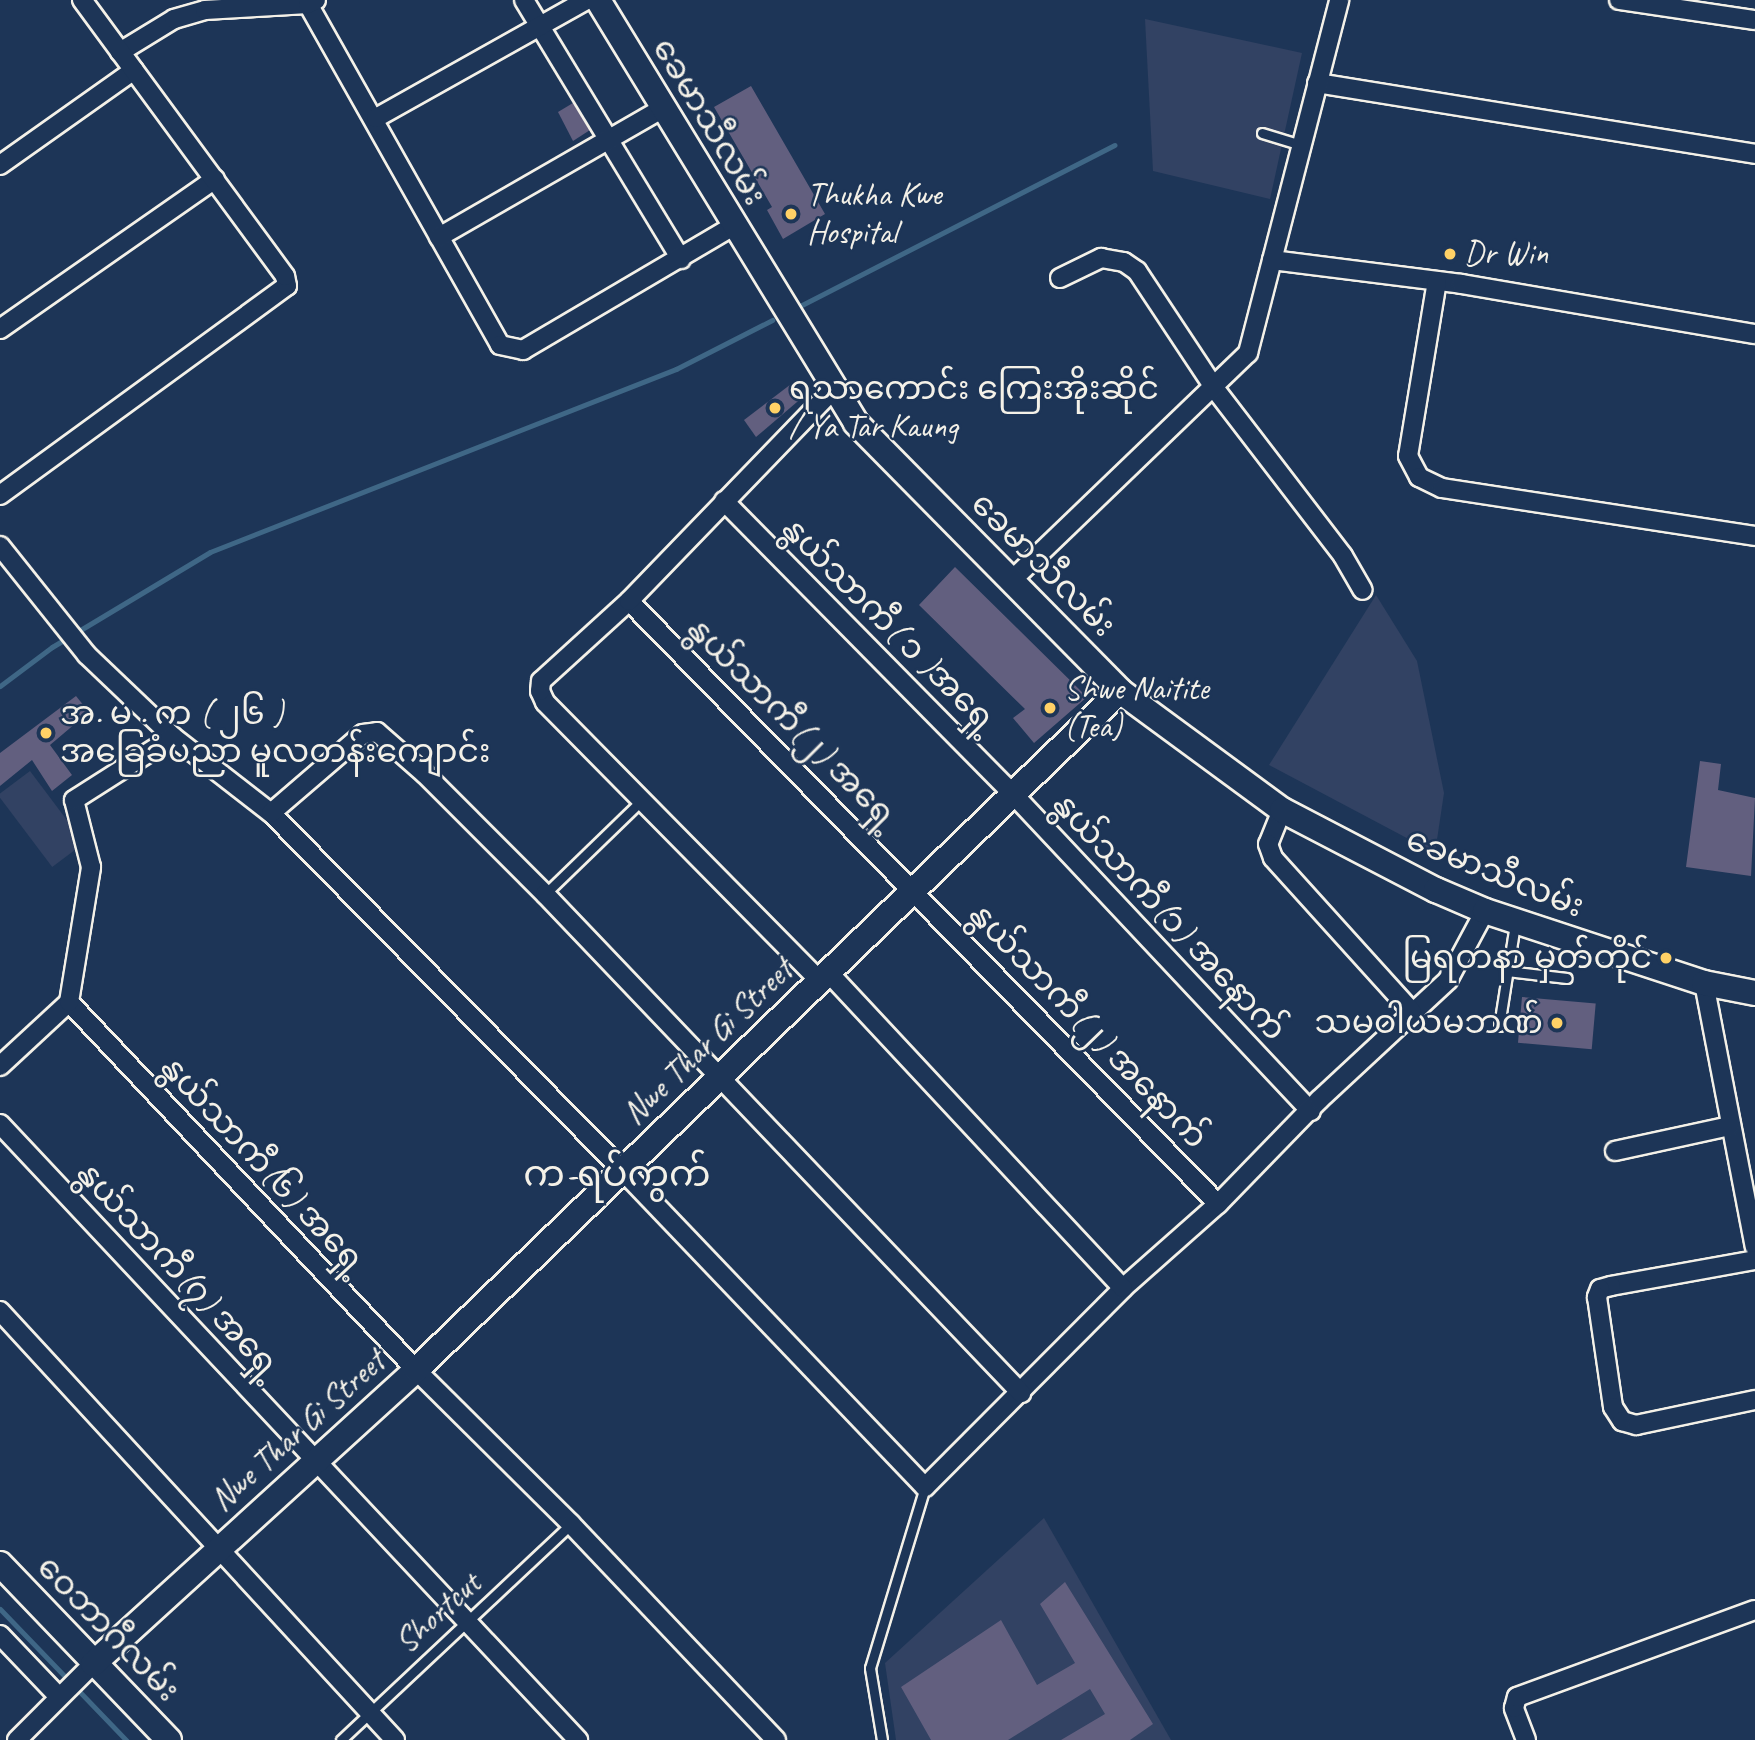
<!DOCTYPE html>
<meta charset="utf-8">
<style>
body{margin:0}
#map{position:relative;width:1755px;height:1740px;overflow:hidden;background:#1d3557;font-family:Caveat,"Noto Sans Myanmar",sans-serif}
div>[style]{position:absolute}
.built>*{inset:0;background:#324263;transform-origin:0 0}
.stream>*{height:5px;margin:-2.5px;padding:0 2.5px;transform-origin:2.5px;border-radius:2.5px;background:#3f6786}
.building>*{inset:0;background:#625f7f;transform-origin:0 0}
.roads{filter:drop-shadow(2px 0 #f4f1e8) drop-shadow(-2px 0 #f4f1e8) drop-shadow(0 2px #f4f1e8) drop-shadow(0 -2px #f4f1e8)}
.lane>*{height:9px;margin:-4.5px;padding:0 4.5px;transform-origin:4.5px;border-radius:4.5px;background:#1d3557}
.street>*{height:18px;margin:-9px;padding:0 9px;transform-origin:9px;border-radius:9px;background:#1d3557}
.secondary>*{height:24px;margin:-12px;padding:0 12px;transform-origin:12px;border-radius:12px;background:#1d3557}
.dots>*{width:19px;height:19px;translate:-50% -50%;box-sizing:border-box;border:4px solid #1d3557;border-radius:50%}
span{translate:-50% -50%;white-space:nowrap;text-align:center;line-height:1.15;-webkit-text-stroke:5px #1d3557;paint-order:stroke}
.street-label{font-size:33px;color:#f4f1e8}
.poi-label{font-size:33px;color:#f4f1e8}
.left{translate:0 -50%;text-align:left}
.right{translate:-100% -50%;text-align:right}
.quarter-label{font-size:37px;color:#f4f1e8}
</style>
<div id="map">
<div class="built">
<i style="clip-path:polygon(1145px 19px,1302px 53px,1270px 199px,1153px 171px)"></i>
<i style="clip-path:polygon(1376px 595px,1417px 661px,1444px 793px,1435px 853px,1269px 765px)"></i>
<i style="left:30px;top:771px;width:90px;height:40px;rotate:53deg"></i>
<i style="clip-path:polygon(1044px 1518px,1171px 1740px,896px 1740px,885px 1663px)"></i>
</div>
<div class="stream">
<i style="left:794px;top:309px;width:360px;rotate:-27.1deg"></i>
<i style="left:0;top:686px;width:65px;rotate:-36.9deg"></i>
<i style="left:52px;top:647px;width:184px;rotate:-31deg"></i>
<i style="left:210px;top:552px;width:501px;rotate:-21.44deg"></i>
<i style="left:676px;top:369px;width:108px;rotate:-27deg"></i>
<i style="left:0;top:1609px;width:182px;rotate:46.1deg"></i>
</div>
<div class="building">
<i style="clip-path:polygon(751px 86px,825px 214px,783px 239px,767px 210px,772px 207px,714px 107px)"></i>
<i style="clip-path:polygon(573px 103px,590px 130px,573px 141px,558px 112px)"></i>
<i style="clip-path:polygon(795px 381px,804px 396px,756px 437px,744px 420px)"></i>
<i style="clip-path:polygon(955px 567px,1087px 697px,1034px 743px,1013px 718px,1025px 709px,919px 605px)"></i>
<i style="clip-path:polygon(76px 696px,89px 712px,50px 745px,72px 775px,52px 791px,32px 760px,0 786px,0 753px)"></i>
<i style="clip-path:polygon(1700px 761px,1721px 764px,1718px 790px,1755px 798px,1751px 876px,1686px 867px)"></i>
<i style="left:1522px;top:997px;width:74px;height:46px;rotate:5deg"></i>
<i style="clip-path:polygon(1065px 1582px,1153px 1724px,1130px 1740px,1061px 1740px,1105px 1714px,1090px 1689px,1008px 1740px,931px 1740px,901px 1687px,1001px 1620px,1037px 1685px,1075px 1663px,1040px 1604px)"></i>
</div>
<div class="roads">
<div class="lane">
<i style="left:1262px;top:133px;width:41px;rotate:17.1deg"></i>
<i style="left:545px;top:894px;width:134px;rotate:-44.1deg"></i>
<i style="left:1507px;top:971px;width:60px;rotate:6.7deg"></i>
<i style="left:1499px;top:1026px;width:103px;rotate:-81.1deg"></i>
<i style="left:341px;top:1740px;width:316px;rotate:-43.2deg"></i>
<i style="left:882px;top:1740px;width:73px;rotate:-99.5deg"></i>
<i style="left:870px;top:1668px;width:189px;rotate:-73.1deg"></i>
</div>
<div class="street">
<i style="left:524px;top:0;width:303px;rotate:58.8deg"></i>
<i style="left:1619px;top:0;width:137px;rotate:8.4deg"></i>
<i style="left:308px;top:4px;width:391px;rotate:60.6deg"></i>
<i style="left:500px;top:345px;width:24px;rotate:12deg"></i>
<i style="left:523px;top:350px;width:243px;rotate:-30.5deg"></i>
<i style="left:120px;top:52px;width:63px;rotate:-31.4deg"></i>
<i style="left:174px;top:19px;width:32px;rotate:-16deg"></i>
<i style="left:205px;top:10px;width:103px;rotate:-3.3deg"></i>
<i style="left:308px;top:4px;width:9px;rotate:-27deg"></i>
<i style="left:1317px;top:83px;width:444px;rotate:9.2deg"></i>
<i style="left:376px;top:118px;width:241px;rotate:-29.3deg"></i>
<i style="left:0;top:165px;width:164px;rotate:-35.3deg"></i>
<i style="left:439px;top:237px;width:257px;rotate:-29.9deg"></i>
<i style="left:1272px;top:260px;width:191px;rotate:7.2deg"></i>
<i style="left:1461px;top:284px;width:298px;rotate:9.7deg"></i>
<i style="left:1060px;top:278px;width:46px;rotate:-26deg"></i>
<i style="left:1101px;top:258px;width:23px;rotate:10deg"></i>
<i style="left:1124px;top:262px;width:16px;rotate:35deg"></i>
<i style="left:1137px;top:271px;width:141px;rotate:56.5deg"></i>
<i style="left:1215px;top:389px;width:210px;rotate:52.5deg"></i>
<i style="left:1343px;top:556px;width:39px;rotate:60deg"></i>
<i style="left:1437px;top:281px;width:177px;rotate:99.4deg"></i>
<i style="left:1408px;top:456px;width:24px;rotate:62deg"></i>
<i style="left:1419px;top:477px;width:25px;rotate:26deg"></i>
<i style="left:1442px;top:488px;width:317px;rotate:8.7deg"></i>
<i style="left:0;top:329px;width:262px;rotate:-34.9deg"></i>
<i style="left:0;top:495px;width:355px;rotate:-36.1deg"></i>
<i style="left:287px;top:286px;width:10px;rotate:-101deg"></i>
<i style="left:285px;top:276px;width:343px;rotate:-126.3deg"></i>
<i style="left:724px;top:501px;width:412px;rotate:45.4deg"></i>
<i style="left:1013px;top:794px;width:435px;rotate:46.8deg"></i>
<i style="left:0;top:546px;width:139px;rotate:51.4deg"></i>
<i style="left:87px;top:655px;width:119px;rotate:43.6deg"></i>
<i style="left:173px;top:737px;width:124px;rotate:37.8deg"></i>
<i style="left:271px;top:813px;width:502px;rotate:45.48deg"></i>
<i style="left:623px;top:1171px;width:437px;rotate:46.3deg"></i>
<i style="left:925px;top:1487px;width:281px;rotate:-45.1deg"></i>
<i style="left:1123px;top:1288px;width:127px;rotate:-41.5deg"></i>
<i style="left:1218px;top:1204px;width:145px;rotate:-45.8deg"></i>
<i style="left:1319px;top:1100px;width:176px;rotate:-42.9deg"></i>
<i style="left:1448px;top:980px;width:78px;rotate:-61.8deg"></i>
<i style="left:1011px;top:581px;width:329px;rotate:-43.9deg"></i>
<i style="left:1248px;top:353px;width:365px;rotate:-75.5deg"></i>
<i style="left:629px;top:601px;width:843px;rotate:45.67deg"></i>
<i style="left:1282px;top:810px;width:37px;rotate:112deg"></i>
<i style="left:1268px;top:844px;width:15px;rotate:70deg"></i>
<i style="left:1273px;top:858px;width:207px;rotate:47.9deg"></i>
<i style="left:271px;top:813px;width:121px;rotate:-40.7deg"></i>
<i style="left:363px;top:734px;width:14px;rotate:-8deg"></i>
<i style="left:377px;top:732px;width:64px;rotate:41.2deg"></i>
<i style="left:425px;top:774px;width:170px;rotate:45deg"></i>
<i style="left:545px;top:894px;width:690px;rotate:46.35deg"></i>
<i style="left:828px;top:972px;width:432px;rotate:47deg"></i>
<i style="left:819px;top:980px;width:390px;rotate:-134.6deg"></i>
<i style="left:545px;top:702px;width:12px;rotate:-114deg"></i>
<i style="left:540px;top:691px;width:10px;rotate:-84deg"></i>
<i style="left:541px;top:681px;width:119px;rotate:-42.3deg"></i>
<i style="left:629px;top:601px;width:292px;rotate:-46deg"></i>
<i style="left:1704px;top:983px;width:269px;rotate:79.1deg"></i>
<i style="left:69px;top:1002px;width:506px;rotate:46.68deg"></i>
<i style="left:416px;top:1370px;width:218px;rotate:44.8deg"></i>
<i style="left:571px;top:1524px;width:298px;rotate:46.5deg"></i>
<i style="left:0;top:1066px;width:94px;rotate:-42.8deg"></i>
<i style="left:69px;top:1002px;width:137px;rotate:-80.7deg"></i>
<i style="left:91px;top:867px;width:69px;rotate:-104.2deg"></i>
<i style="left:74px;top:800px;width:117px;rotate:-32.5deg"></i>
<i style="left:0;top:1124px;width:845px;rotate:46.82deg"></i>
<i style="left:1615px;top:1151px;width:118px;rotate:-12.3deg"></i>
<i style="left:1755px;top:1260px;width:146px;rotate:169.8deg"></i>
<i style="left:1611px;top:1286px;width:11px;rotate:165deg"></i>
<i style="left:1600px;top:1289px;width:9px;rotate:111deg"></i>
<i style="left:1597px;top:1297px;width:111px;rotate:81.7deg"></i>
<i style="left:1613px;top:1407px;width:17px;rotate:57deg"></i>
<i style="left:1622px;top:1421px;width:15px;rotate:16deg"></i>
<i style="left:1636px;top:1425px;width:122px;rotate:-11.9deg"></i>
<i style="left:0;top:1311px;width:583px;rotate:47.36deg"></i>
<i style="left:0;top:1635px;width:84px;rotate:46.4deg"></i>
<i style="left:17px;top:1740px;width:107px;rotate:-45deg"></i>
<i style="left:1526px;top:1740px;width:34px;rotate:-111deg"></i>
<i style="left:1514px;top:1708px;width:11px;rotate:-75deg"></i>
<i style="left:1517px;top:1697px;width:253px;rotate:-20.1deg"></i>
</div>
<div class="secondary">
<i style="left:598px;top:0;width:495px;rotate:58.6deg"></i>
<i style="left:856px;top:423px;width:376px;rotate:45.4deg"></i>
<i style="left:1120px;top:691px;width:201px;rotate:36.3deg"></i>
<i style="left:1282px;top:810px;width:174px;rotate:27.5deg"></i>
<i style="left:1436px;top:890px;width:53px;rotate:23.2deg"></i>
<i style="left:1485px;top:911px;width:231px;rotate:18.2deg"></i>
<i style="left:1704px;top:983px;width:52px;rotate:11.1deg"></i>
<i style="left:0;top:1564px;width:244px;rotate:46.2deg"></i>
<i style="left:93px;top:1664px;width:437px;rotate:-42.3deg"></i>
<i style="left:416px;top:1370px;width:978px;rotate:-43.96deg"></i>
</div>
</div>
<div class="dots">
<i style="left:791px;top:214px;background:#ffd166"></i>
<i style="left:1450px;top:254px;background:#ffd166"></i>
<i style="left:775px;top:408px;background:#ffd166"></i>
<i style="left:1050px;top:708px;background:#ffd166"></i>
<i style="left:46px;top:733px;background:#ffd166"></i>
<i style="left:1666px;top:958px;background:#ffd166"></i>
<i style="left:1557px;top:1023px;background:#ffd166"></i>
</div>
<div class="street-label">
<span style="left:709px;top:122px;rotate:59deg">ခေမာသီလမ်း</span>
<span style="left:1043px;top:565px;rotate:45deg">ခေမာသီလမ်း</span>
<span style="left:890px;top:626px;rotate:45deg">နွယ်သာကီ( ၁ )အရှေ့</span>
<span style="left:793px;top:724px;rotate:45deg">နွယ်သာကီ(၂) အရှေ့</span>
<span style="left:1495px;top:873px;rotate:22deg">ခေမာသီလမ်း</span>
<span style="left:1169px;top:917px;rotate:47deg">နွယ်သာကီ(၁) အနောက်</span>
<span style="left:1088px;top:1026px;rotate:46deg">နွယ်သာကီ(၂) အနောက်</span>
<span style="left:708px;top:1042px;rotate:-44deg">Nwe Thar Gi Street</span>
<span style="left:264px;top:1166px;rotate:47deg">နွယ်သာကီ(၆) အရှေ့</span>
<span style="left:179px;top:1271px;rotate:47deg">နွယ်သာကီ(၇) အရှေ့</span>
<span style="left:298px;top:1431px;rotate:-42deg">Nwe Thar Gi Street</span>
<span style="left:438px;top:1613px;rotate:-42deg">Shortcut</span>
<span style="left:108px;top:1629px;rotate:46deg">ဝေဘာဂီလမ်း</span>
</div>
<div class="poi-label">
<span class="left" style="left:807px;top:214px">Thukha Kwe<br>Hospital</span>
<span class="left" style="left:1464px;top:254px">Dr Win</span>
<span class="left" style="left:789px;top:408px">ရသာကောင်း ကြေးအိုးဆိုင်<br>/ Ya Tar Kaung</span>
<span class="left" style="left:1064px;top:708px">Shwe Naitite<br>(Tea)</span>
<span class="left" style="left:60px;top:733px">အ. မ . က ( ၂၆ )<br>အခြေခံပညာ မူလတန်းကျောင်း</span>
<span class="right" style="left:1652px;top:958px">မြရတနာ မှတ်တိုင်</span>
<span class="right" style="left:1543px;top:1023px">သမဝါယမဘဏ်</span>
</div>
<div class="quarter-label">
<span style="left:617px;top:1174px">က-ရပ်ကွက်</span>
</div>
</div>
